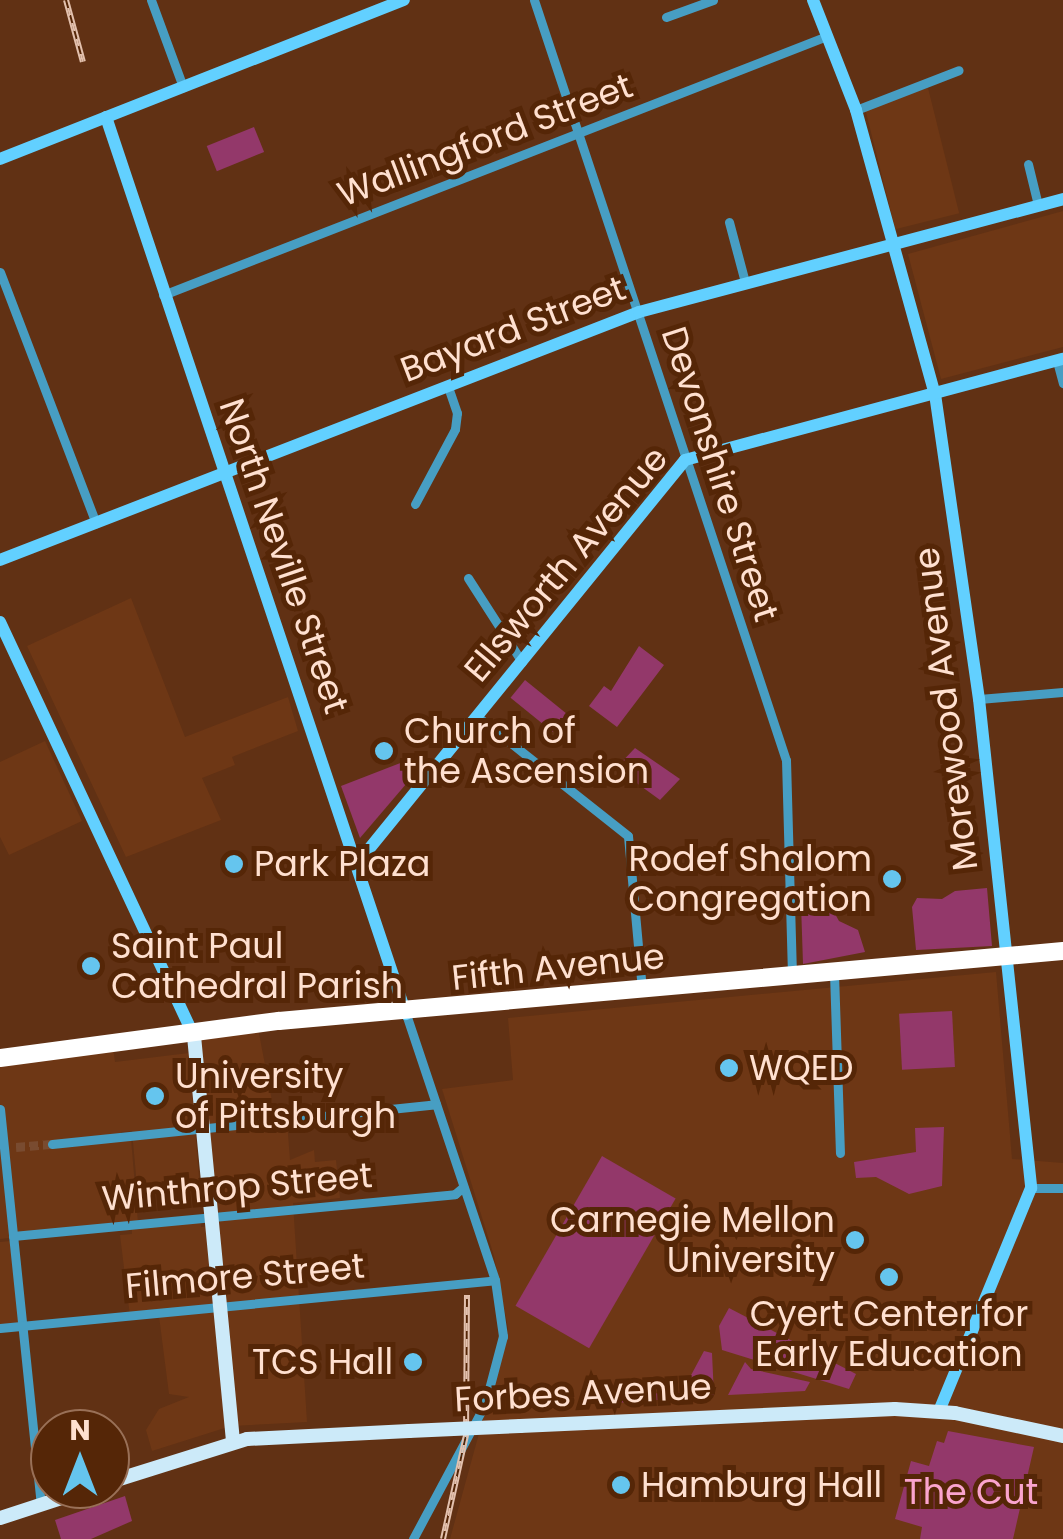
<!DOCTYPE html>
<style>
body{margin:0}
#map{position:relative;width:1063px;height:1539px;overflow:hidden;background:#613114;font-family:Poppins,sans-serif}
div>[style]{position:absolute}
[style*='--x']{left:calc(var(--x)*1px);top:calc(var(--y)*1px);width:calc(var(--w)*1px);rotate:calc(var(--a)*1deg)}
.built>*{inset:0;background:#6e3715;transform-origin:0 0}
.green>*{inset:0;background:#93386a;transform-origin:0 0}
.street-tunnel>*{height:9px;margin-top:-4.5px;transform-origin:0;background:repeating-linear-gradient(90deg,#794b30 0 9px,transparent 0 13.5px)}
.street>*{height:9px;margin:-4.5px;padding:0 4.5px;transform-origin:4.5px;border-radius:4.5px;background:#479ec3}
.secondary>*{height:12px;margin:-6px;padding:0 6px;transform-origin:6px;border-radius:6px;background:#62d0ff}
.primary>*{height:14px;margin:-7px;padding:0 7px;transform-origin:7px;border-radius:7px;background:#cceaf9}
.highway>*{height:18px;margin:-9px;padding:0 9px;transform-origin:9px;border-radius:9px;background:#fff}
.rail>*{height:6px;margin-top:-3px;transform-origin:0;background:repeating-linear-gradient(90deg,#552607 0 8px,#e3c1ae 0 16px);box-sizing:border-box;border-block:2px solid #e3c1ae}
.primary-bridge>*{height:14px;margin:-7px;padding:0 7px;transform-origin:7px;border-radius:7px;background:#cceaf9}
.dots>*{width:28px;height:28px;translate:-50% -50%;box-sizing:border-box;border:5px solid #552607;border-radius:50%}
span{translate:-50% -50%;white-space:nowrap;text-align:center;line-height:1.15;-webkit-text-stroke:10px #552607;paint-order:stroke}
.street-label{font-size:35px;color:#ffe0d0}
.poi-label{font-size:35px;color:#ffe0d0}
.left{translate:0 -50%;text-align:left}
.right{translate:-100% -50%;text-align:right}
.park-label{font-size:35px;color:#faa4ce}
.north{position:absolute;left:30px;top:1409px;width:100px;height:100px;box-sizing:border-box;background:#552607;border:2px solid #997057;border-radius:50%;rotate:0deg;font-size:28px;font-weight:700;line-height:40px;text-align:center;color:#ffe0d0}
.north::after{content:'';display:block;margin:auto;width:35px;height:45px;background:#65c5ee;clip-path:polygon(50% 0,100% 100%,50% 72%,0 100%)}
</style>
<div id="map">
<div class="built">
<i style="left:928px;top:88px;width:129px;height:66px;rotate:76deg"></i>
<i style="clip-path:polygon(1063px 211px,1063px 347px,941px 379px,908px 254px)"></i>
<i style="clip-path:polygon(131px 598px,185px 737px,288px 697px,298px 731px,232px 757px,235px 765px,202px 778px,221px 820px,126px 857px,27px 646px)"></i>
<i style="clip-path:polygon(45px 741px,82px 821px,9px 855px,0 837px,0 762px)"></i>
<i style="clip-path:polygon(996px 972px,1012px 1159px,1063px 1163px,1063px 1539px,450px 1539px,508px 1328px,494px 1256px,442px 1089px,513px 1080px,508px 1018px)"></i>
<i style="clip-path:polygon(257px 1023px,276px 1122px,287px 1121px,290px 1160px,314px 1150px,315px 1162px,336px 1160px,340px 1198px,293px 1203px,307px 1422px,231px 1426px,152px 1451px,146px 1430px,159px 1409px,189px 1397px,169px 1394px,159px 1316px,130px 1316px,120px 1235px,132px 1234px,132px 1225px,0 1239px,0 1058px,113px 1047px,115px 1062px,189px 1053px,200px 1190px,138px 1197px,132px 1131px,121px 1132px,121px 1138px,131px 1138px,138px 1223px,200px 1217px,201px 1227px,213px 1226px,195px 1035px)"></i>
<i style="clip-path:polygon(10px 1241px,19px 1325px,0 1327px,0 1242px)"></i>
</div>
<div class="green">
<i style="left:254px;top:127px;width:27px;height:51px;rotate:68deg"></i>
<i style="clip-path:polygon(639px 646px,664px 665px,617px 727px,589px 706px,604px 686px,611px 691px)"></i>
<i style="left:525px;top:680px;width:54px;height:23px;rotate:39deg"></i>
<i style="clip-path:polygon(635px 748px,680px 779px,660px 800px,616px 768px)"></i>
<i style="clip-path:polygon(421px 755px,424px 763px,360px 838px,341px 786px)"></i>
<i style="clip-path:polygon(987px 888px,992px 946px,916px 950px,912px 907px,917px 898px,942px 899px,955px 891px)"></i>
<i style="clip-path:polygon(829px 903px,839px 921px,858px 930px,865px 952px,803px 964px,801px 904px)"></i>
<i style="left:952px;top:1011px;width:56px;height:53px;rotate:87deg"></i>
<i style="clip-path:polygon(944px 1127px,942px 1186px,909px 1194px,876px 1177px,856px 1178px,854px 1162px,916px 1152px,915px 1128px)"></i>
<i style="left:602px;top:1156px;width:85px;height:173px;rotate:30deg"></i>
<i style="clip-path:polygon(729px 1308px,856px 1374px,849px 1389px,722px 1350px,719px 1326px)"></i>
<i style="clip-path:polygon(704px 1351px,712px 1353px,714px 1396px,615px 1403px,626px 1395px,682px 1392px)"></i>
<i style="clip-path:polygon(745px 1362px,751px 1369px,810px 1382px,805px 1391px,728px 1395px)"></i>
<i style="clip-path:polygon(948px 1431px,1034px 1447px,1013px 1539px,920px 1539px,922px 1527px,895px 1519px,911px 1461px,929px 1466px,937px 1441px,944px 1443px)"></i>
<i style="clip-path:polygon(125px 1496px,132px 1521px,91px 1539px,61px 1539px,55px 1520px)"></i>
</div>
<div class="street-tunnel">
<i style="--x:16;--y:1147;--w:36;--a:-5"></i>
</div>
<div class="street">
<i style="--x:151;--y:0;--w:93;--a:69.8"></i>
<i style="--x:534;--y:0;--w:801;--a:71.66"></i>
<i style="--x:786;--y:760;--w:214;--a:88.4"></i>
<i style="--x:666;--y:17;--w:50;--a:-19.9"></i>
<i style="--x:856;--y:110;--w:110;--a:-21.2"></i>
<i style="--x:1028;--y:164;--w:42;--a:76.3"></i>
<i style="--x:729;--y:222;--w:62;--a:75.1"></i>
<i style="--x:0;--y:272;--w:269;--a:69.1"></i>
<i style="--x:163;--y:295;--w:713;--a:-21.31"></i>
<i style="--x:1057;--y:361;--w:23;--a:75"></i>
<i style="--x:415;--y:504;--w:85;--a:-61.9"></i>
<i style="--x:455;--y:429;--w:16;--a:-83"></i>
<i style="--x:457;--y:413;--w:28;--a:-109"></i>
<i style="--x:468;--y:578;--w:100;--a:57.3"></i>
<i style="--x:979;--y:699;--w:84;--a:-4.8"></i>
<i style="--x:478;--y:717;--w:191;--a:38.4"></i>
<i style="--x:628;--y:836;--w:154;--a:84.8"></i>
<i style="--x:834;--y:973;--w:180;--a:88.1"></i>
<i style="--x:406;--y:1014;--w:280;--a:71.5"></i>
<i style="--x:495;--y:1280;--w:57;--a:81.9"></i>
<i style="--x:503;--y:1336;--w:70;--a:104.8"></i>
<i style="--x:485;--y:1404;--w:153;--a:118.1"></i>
<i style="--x:0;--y:1109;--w:398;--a:84.1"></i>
<i style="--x:52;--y:1144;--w:386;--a:-5.9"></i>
<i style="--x:1031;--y:1188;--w:32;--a:0"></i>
<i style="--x:13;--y:1236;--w:444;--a:-5.4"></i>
<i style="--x:455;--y:1194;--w:11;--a:-41"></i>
<i style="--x:0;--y:1328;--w:497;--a:-5.5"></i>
</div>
<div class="secondary">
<i style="--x:813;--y:0;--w:118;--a:68.6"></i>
<i style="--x:856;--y:110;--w:295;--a:74.5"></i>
<i style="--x:935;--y:394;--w:308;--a:81.8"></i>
<i style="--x:979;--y:699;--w:492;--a:83.9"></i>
<i style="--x:1031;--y:1188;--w:241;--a:112.4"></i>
<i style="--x:106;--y:117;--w:946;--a:71.51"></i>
<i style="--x:0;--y:159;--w:434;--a:-21.5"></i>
<i style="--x:0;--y:560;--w:685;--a:-21.21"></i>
<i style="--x:639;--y:312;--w:439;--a:-14.9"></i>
<i style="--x:0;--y:622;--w:457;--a:64.9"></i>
<i style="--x:356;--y:865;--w:522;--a:-50.91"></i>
<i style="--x:685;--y:460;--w:391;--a:-15"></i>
</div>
<div class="primary">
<i style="--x:194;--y:1036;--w:408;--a:84.5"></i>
<i style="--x:520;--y:1426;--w:375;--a:-2.6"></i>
<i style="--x:895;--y:1409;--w:60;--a:3.8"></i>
<i style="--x:955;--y:1413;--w:110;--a:12"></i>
<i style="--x:110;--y:1482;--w:144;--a:-17.4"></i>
<i style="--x:247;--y:1439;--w:162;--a:-2.8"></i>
<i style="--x:0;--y:1518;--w:94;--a:-18"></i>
</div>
<div class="highway">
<i style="--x:0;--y:1058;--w:281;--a:-7.6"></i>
<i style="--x:279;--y:1021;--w:787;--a:-5.1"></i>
</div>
<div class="rail">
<i style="--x:66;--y:0;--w:64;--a:74.7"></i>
<i style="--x:443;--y:1539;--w:107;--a:-77.5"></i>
<i style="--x:466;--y:1435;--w:140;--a:-89.6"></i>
</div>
<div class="primary-bridge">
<i style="--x:409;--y:1431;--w:111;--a:-2.6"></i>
</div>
<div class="dots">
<i style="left:384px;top:751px;background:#65c5ee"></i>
<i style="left:234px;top:864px;background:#65c5ee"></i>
<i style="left:892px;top:879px;background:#65c5ee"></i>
<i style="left:91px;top:966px;background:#65c5ee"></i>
<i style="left:729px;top:1068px;background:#65c5ee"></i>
<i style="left:155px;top:1096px;background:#65c5ee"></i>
<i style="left:855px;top:1240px;background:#65c5ee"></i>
<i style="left:889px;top:1277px;background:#65c5ee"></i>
<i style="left:413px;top:1362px;background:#65c5ee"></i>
<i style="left:621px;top:1485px;background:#65c5ee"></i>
</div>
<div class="street-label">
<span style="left:485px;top:140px;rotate:-21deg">Wallingford Street</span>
<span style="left:513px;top:329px;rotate:-21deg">Bayard Street</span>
<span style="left:720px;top:474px;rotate:72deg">Devonshire Street</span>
<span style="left:284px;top:556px;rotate:71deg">North Neville Street</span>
<span style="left:566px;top:564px;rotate:-50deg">Ellsworth Avenue</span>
<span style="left:946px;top:709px;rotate:-97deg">Morewood Avenue</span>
<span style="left:558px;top:967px;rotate:-6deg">Fifth Avenue</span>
<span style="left:237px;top:1187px;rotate:-5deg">Winthrop Street</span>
<span style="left:245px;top:1276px;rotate:-5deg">Filmore Street</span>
<span style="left:583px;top:1393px;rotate:-3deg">Forbes Avenue</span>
</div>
<div class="poi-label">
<span class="left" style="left:404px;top:751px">Church of<br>the Ascension</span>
<span class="right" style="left:872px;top:879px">Rodef Shalom<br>Congregation</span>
<span class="left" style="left:254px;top:864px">Park Plaza</span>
<span class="left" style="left:111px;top:966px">Saint Paul<br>Cathedral Parish</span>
<span class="left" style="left:749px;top:1068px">WQED</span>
<span class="left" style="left:175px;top:1096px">University<br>of Pittsburgh</span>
<span class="right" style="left:835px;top:1240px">Carnegie Mellon<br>University</span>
<span style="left:889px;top:1334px">Cyert Center for<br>Early Education</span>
<span class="right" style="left:393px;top:1362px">TCS Hall</span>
<span class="left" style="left:641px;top:1485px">Hamburg Hall</span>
</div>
<div class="park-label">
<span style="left:971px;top:1492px">The Cut</span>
</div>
<div class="north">N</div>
</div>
